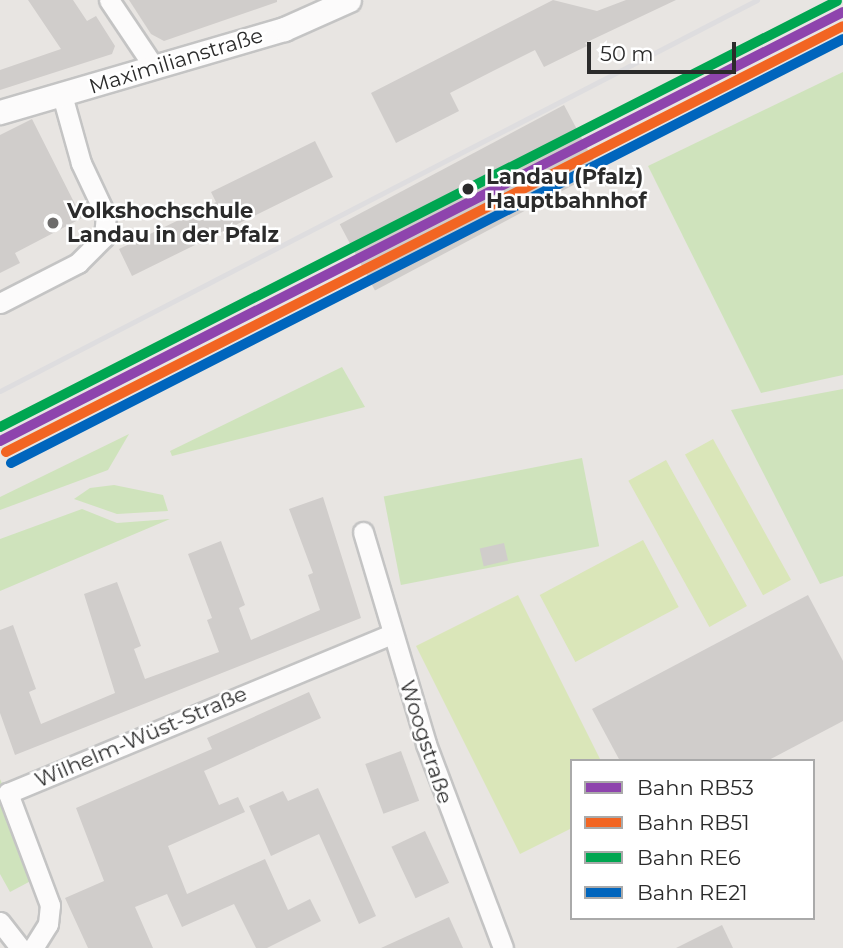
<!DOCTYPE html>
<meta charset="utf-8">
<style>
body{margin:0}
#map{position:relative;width:843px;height:948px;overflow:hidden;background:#e8e5e2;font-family:Montserrat,sans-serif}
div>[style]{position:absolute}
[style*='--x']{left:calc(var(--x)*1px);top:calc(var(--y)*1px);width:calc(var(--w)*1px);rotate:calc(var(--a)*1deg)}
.green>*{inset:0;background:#cfe3bc;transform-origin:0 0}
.pitch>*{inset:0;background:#dae6b9;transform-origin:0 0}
.building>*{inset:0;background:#d0cdcb;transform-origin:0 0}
.roads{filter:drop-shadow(2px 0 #c4c4c4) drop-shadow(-2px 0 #c4c4c4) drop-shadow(0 2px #c4c4c4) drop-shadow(0 -2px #c4c4c4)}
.minor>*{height:19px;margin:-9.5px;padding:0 9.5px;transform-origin:9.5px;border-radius:9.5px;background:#fcfbfb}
.tertiary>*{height:23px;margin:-11.5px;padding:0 11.5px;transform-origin:11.5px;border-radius:11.5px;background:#fcfbfb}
.rail>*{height:5px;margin:-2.5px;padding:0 2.5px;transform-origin:2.5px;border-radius:2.5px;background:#dedddf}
.rail-1>*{height:10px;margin:-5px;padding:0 5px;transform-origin:5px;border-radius:5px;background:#8e44ad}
.rail-2>*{height:10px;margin:-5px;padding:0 5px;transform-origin:5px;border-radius:5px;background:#f26522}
.rail-3>*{height:10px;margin:-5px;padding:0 5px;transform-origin:5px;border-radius:5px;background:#00a651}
.rail-4>*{height:10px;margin:-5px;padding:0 5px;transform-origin:5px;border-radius:5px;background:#0065bd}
.dots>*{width:19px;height:19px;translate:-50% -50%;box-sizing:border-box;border:4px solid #fff;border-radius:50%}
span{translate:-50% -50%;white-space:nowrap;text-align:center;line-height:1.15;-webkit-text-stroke:5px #fff;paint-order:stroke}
.street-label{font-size:21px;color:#2b2b2b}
.stop-label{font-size:21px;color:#2b2b2b;font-weight:700}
.left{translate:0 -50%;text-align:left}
.poi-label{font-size:21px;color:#2b2b2b;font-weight:700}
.legend{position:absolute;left:570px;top:759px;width:245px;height:161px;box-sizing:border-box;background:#fff;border:2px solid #aaa;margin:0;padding:9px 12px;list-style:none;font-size:21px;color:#2b2b2b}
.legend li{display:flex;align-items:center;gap:14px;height:35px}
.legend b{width:35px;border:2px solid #aaa}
.scale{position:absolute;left:587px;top:42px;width:149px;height:32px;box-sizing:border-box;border:4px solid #2b2b2b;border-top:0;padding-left:9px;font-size:21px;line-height:24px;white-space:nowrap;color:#2b2b2b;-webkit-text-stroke:5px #fff;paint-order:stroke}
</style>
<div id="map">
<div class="green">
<i style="clip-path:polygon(843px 72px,843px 375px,761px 393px,648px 166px)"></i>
<i style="clip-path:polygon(342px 367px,365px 407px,172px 456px,170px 451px)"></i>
<i style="clip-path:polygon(843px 389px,843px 576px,820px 584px,731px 410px)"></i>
<i style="clip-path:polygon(129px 434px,108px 470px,0 510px,0 497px)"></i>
<i style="left:582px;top:458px;width:90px;height:202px;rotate:79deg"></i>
<i style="clip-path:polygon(114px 485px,163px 495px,168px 511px,117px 514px,74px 499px,90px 488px)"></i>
<i style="clip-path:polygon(82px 509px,117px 523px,170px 519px,0 591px,0 539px)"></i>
<i style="clip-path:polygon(0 779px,42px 875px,10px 892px,0 874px)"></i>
</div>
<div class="pitch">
<i style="left:713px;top:439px;width:161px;height:32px;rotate:61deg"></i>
<i style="left:666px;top:460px;width:167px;height:43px;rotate:61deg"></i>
<i style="left:643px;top:540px;width:76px;height:117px;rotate:62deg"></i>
<i style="clip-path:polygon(518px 595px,601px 761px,572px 761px,572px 828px,520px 854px,416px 646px)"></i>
</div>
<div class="building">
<i style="clip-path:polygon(28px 0,73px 0,87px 21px,96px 16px,115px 46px,112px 54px,0 90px,0 70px,61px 49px)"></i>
<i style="clip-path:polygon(129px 0,277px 0,277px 2px,164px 41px,151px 34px)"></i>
<i style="clip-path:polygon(553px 0,597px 11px,626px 0,676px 0,585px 43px,587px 46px,544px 67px,535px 50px,493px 71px,450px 93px,459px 111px,396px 143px,371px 93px)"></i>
<i style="left:564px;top:105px;width:75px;height:254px;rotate:62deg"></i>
<i style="clip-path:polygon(32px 119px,82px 218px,15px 253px,20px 263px,0 273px,0 135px)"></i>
<i style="clip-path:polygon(315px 141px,333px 177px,132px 276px,119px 249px,216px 202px,211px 192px)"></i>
<i style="clip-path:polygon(323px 497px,361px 618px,15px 755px,0 713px,0 630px,13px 625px,36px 689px,29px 692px,41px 724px,115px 693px,84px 594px,117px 582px,141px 646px,134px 649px,145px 679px,219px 652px,207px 620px,212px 618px,188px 554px,221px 541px,245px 605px,239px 608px,251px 640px,320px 610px,308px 575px,313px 573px,289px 509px)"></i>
<i style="left:504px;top:543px;width:18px;height:25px;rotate:77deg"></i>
<i style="clip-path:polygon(808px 595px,843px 661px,843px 721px,767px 761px,620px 761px,592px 709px)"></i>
<i style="clip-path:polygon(309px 692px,321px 718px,204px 771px,219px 805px,238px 797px,245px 812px,168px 846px,187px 894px,265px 859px,288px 910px,310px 899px,321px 921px,267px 948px,256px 948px,234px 904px,182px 927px,167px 894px,135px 907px,153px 948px,88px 948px,65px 898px,104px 881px,76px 808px,212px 749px,207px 738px)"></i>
<i style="left:401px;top:751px;width:53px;height:38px;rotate:70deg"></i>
<i style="clip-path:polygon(318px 788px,376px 916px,359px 924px,319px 834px,271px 856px,249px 806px,283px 791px,288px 801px)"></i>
<i style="left:425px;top:831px;width:57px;height:37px;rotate:65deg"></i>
<i style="clip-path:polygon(449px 917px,463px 948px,381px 948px)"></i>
<i style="clip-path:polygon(722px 925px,733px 948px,676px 948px)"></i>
</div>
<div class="roads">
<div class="minor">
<i style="--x:109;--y:0;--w:81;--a:56.1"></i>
<i style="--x:0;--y:303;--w:88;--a:-27.1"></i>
<i style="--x:78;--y:263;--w:37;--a:-45"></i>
<i style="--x:104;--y:237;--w:21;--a:-85"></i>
<i style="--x:106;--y:216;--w:59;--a:-115.3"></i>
<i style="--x:81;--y:163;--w:71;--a:-105.6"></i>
<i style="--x:363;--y:532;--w:221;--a:73.4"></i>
<i style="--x:426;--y:744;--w:218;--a:69.3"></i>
<i style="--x:0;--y:922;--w:33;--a:52"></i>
<i style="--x:33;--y:948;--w:28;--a:-58"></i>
<i style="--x:48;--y:924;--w:19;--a:-84"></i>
<i style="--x:50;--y:905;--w:120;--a:-110.6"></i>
<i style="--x:8;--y:793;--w:415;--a:-22.5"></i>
</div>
<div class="tertiary">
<i style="--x:0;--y:112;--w:296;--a:-16.3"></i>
<i style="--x:284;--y:29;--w:71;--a:-24"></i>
</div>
</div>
<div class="rail">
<i style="--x:0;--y:391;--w:852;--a:-27.32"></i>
</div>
<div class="rail-1">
<i style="--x:0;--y:441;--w:946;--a:-26.97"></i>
</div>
<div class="rail-2">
<i style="--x:6;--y:452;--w:939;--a:-26.97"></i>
</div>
<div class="rail-3">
<i style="--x:0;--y:427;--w:939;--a:-26.97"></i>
</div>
<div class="rail-4">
<i style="--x:11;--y:463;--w:934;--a:-27"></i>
</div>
<div class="dots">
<i style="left:468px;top:189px;background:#2b2b2b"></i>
<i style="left:53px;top:223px;background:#6d6c6b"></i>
</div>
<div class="street-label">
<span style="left:176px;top:61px;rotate:-17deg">Maximilianstraße</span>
<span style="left:141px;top:737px;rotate:-23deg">Wilhelm-Wüst-Straße</span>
<span style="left:426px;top:742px;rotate:72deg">Woogstraße</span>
</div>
<div class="stop-label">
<span class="left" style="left:486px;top:189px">Landau (Pfalz)<br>Hauptbahnhof</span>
</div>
<div class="poi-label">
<span class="left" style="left:67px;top:223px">Volkshochschule<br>Landau in der Pfalz</span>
</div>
<ul class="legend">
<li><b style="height:9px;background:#8e44ad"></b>Bahn RB53</li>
<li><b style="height:9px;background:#f26522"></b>Bahn RB51</li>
<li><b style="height:9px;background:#00a651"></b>Bahn RE6</li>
<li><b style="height:9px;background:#0065bd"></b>Bahn RE21</li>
</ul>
<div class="scale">50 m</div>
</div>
